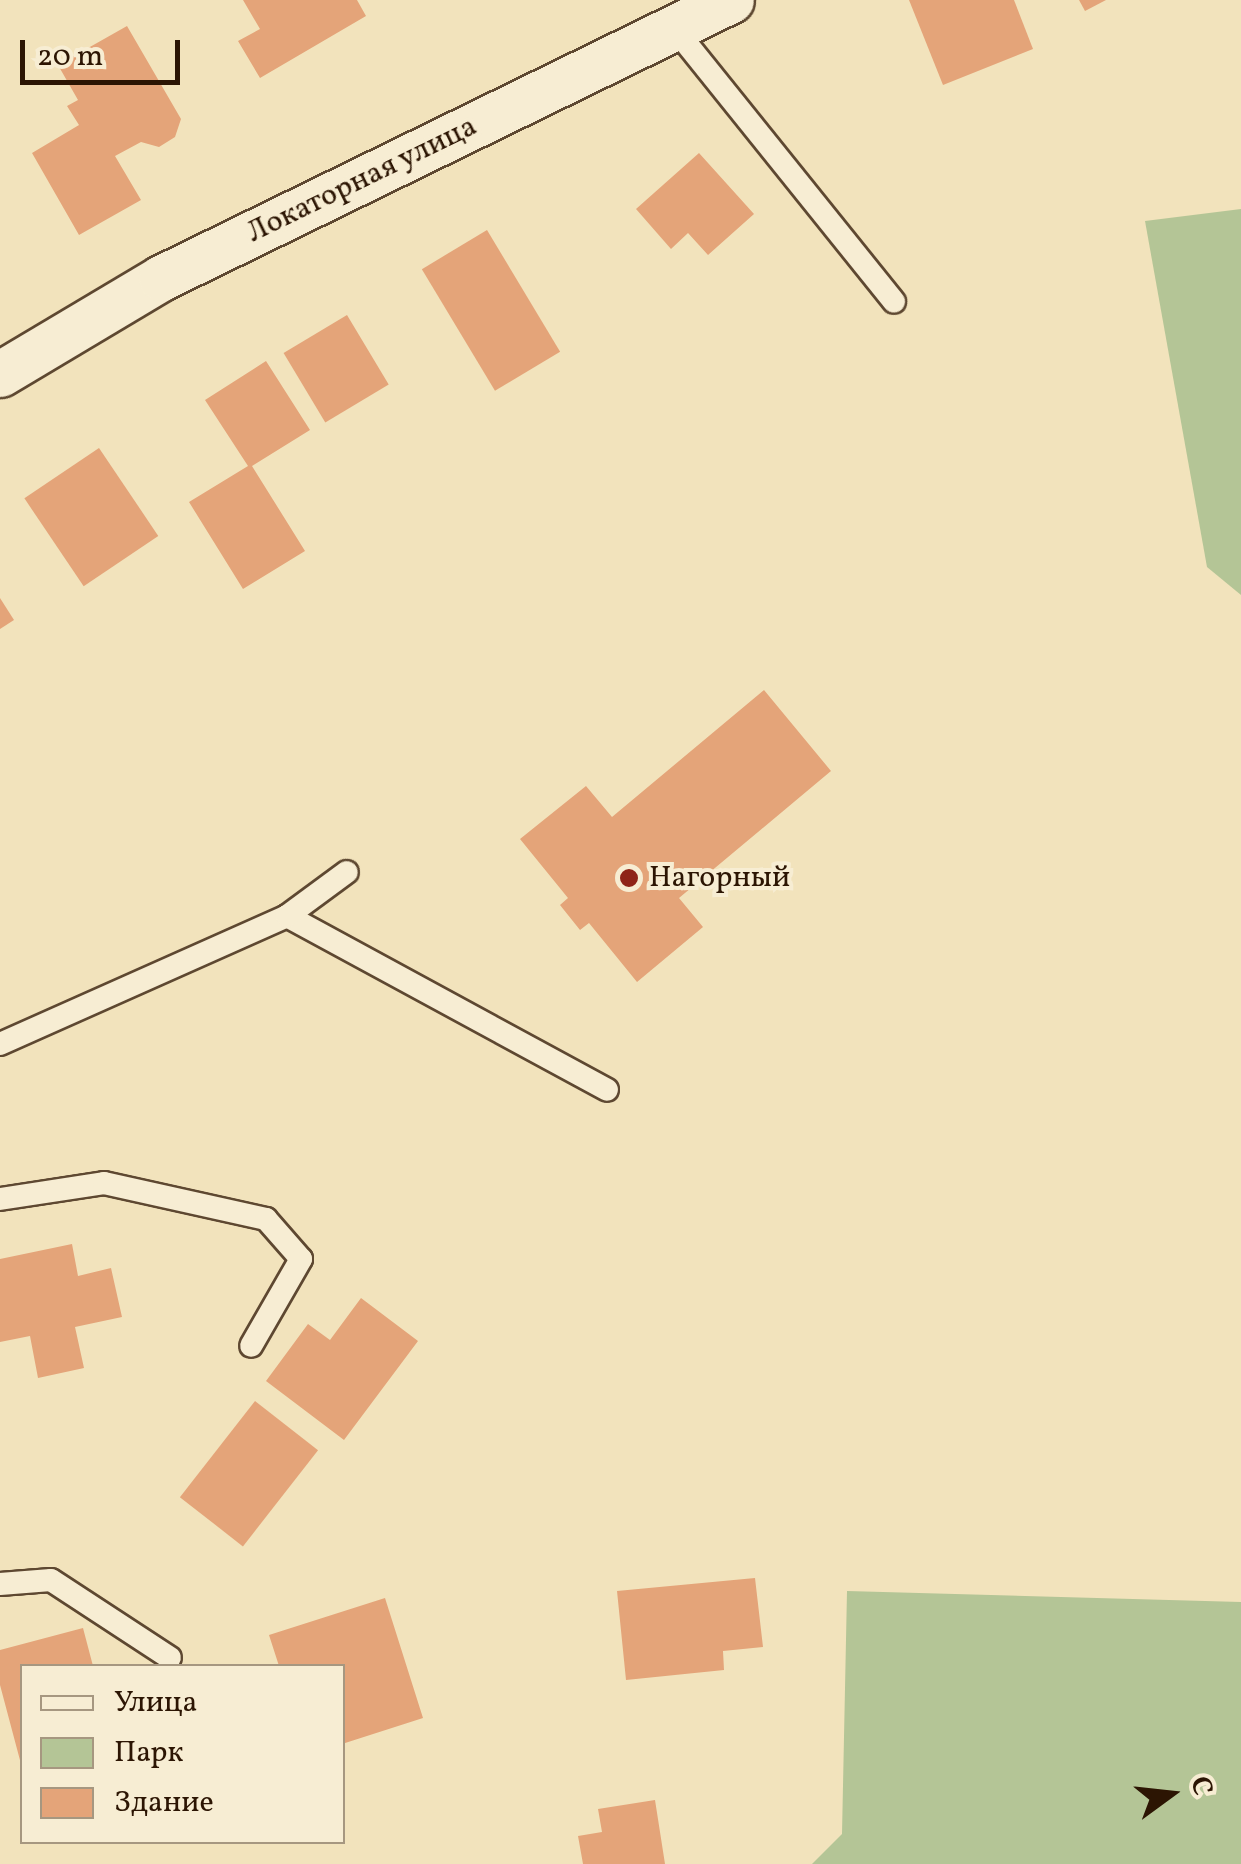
<!DOCTYPE html>
<meta charset="utf-8">
<style>
body{margin:0}
#map{position:relative;width:1241px;height:1864px;overflow:hidden;background:#f2e3bc;font-family:Vollkorn,serif}
div>[style]{position:absolute}
[style*='--x']{left:calc(var(--x)*1px);top:calc(var(--y)*1px);width:calc(var(--w)*1px);rotate:calc(var(--a)*1deg)}
.green>*{inset:0;background:#b4c596}
.building>*{inset:0;background:#e4a479;transform-origin:0 0}
.roads{filter:drop-shadow(2px 0 #5e4831) drop-shadow(-2px 0 #5e4831) drop-shadow(0 2px #5e4831) drop-shadow(0 -2px #5e4831)}
.lane>*{height:22px;margin:-11px;padding:0 11px;transform-origin:11px;border-radius:11px;background:#f7edd3}
.street>*{height:45px;margin:-22.5px;padding:0 22.5px;transform-origin:22.5px;border-radius:22.5px;background:#f7edd3}
.dots>*{width:28px;height:28px;translate:-50% -50%;box-sizing:border-box;border:5px solid #f7edd3;border-radius:50%}
span{translate:-50% -50%;white-space:nowrap;text-align:center;line-height:1.15;-webkit-text-stroke:8px #f7edd3;paint-order:stroke}
.street-label{font-size:30px;color:#2c1503}
.poi-label{font-size:30px;color:#2c1503}
.left{translate:0 -50%;text-align:left}
.legend{position:absolute;left:20px;top:1664px;width:325px;height:180px;box-sizing:border-box;background:#f7edd3;border:2px solid #a69780;margin:0;padding:12px 18px;list-style:none;font-size:30px;color:#2c1503}
.legend li{display:flex;align-items:center;gap:20px;height:50px}
.legend b{width:50px;border:2px solid #a69780}
.north{position:absolute;left:1121px;top:1744px;width:100px;height:100px;-webkit-text-stroke:8px #f7edd3;paint-order:stroke;rotate:75deg;font-size:28px;font-weight:700;line-height:40px;text-align:center;color:#2c1503}
.north::after{content:'';display:block;margin:auto;width:35px;height:45px;background:#2c1503;clip-path:polygon(50% 0,100% 100%,50% 72%,0 100%)}
.scale{position:absolute;left:20px;top:40px;width:160px;height:45px;box-sizing:border-box;border:5px solid #2c1503;border-top:0;padding-left:12px;font-size:30px;line-height:35px;white-space:nowrap;color:#2c1503;-webkit-text-stroke:8px #f7edd3;paint-order:stroke}
</style>
<div id="map">
<div class="green">
<i style="clip-path:polygon(1241px 209px,1241px 595px,1207px 567px,1145px 221px)"></i>
<i style="clip-path:polygon(847px 1591px,1241px 1602px,1241px 1864px,812px 1864px,842px 1834px)"></i>
</div>
<div class="building">
<i style="clip-path:polygon(243px 0,357px 0,366px 16px,260px 78px,238px 41px,260px 29px)"></i>
<i style="clip-path:polygon(909px 0,1014px 0,1033px 49px,943px 85px)"></i>
<i style="clip-path:polygon(1079px 0,1106px 0,1085px 11px)"></i>
<i style="clip-path:polygon(127px 26px,181px 119px,175px 137px,159px 147px,141px 142px,115px 156px,141px 200px,79px 235px,32px 153px,79px 125px,67px 106px,78px 100px,58px 65px)"></i>
<i style="clip-path:polygon(699px 153px,754px 214px,708px 255px,688px 233px,671px 249px,636px 209px)"></i>
<i style="left:487px;top:230px;width:142px;height:76px;rotate:59deg"></i>
<i style="left:347px;top:315px;width:81px;height:74px;rotate:59deg"></i>
<i style="clip-path:polygon(266px 361px,310px 430px,252px 466px,305px 551px,243px 589px,189px 502px,248px 466px,205px 400px)"></i>
<i style="left:99px;top:448px;width:106px;height:90px;rotate:56deg"></i>
<i style="clip-path:polygon(0 598px,14px 620px,0 629px)"></i>
<i style="clip-path:polygon(764px 690px,831px 771px,679px 898px,703px 927px,637px 982px,589px 923px,580px 930px,560px 905px,568px 898px,520px 839px,586px 786px,612px 817px)"></i>
<i style="clip-path:polygon(72px 1244px,78px 1276px,111px 1268px,122px 1317px,75px 1327px,84px 1368px,38px 1378px,30px 1336px,0 1342px,0 1259px)"></i>
<i style="clip-path:polygon(361px 1298px,418px 1341px,344px 1440px,266px 1381px,308px 1324px,330px 1340px)"></i>
<i style="left:255px;top:1401px;width:80px;height:122px;rotate:38deg"></i>
<i style="clip-path:polygon(755px 1578px,763px 1647px,723px 1651px,724px 1670px,626px 1680px,617px 1591px)"></i>
<i style="clip-path:polygon(385px 1598px,423px 1718px,342px 1744px,342px 1666px,279px 1666px,269px 1635px)"></i>
<i style="clip-path:polygon(83px 1628px,93px 1666px,22px 1666px,21px 1764px,0 1685px,0 1650px)"></i>
<i style="clip-path:polygon(655px 1800px,665px 1864px,583px 1864px,578px 1836px,602px 1832px,598px 1809px)"></i>
</div>
<div class="roads">
<div class="lane">
<i style="--x:674;--y:28;--w:351;--a:51.2"></i>
<i style="--x:287;--y:916;--w:364;--a:28.5"></i>
<i style="--x:0;--y:1044;--w:314;--a:-24"></i>
<i style="--x:287;--y:916;--w:74;--a:-36.3"></i>
<i style="--x:0;--y:1199;--w:105;--a:-8.7"></i>
<i style="--x:104;--y:1183;--w:166;--a:12.5"></i>
<i style="--x:266;--y:1219;--w:53;--a:48.8"></i>
<i style="--x:301;--y:1259;--w:100;--a:119.9"></i>
<i style="--x:0;--y:1584;--w:51;--a:-4.5"></i>
<i style="--x:51;--y:1580;--w:142;--a:33.2"></i>
</div>
<div class="street">
<i style="--x:0;--y:374;--w:187;--a:-30.8"></i>
<i style="--x:161;--y:278;--w:634;--a:-26"></i>
</div>
</div>
<div class="dots">
<i style="left:629px;top:878px;background:#8f2418"></i>
</div>
<div class="street-label">
<span style="left:362px;top:180px;rotate:-26deg">Локаторная улица</span>
</div>
<div class="poi-label">
<span class="left" style="left:649px;top:878px">Нагорный</span>
</div>
<ul class="legend">
<li><b style="height:12px;background:#f7edd3"></b>Улица</li>
<li><b style="height:28px;background:#b4c596"></b>Парк</li>
<li><b style="height:28px;background:#e4a479"></b>Здание</li>
</ul>
<div class="north">С</div>
<div class="scale">20 m</div>
</div>
